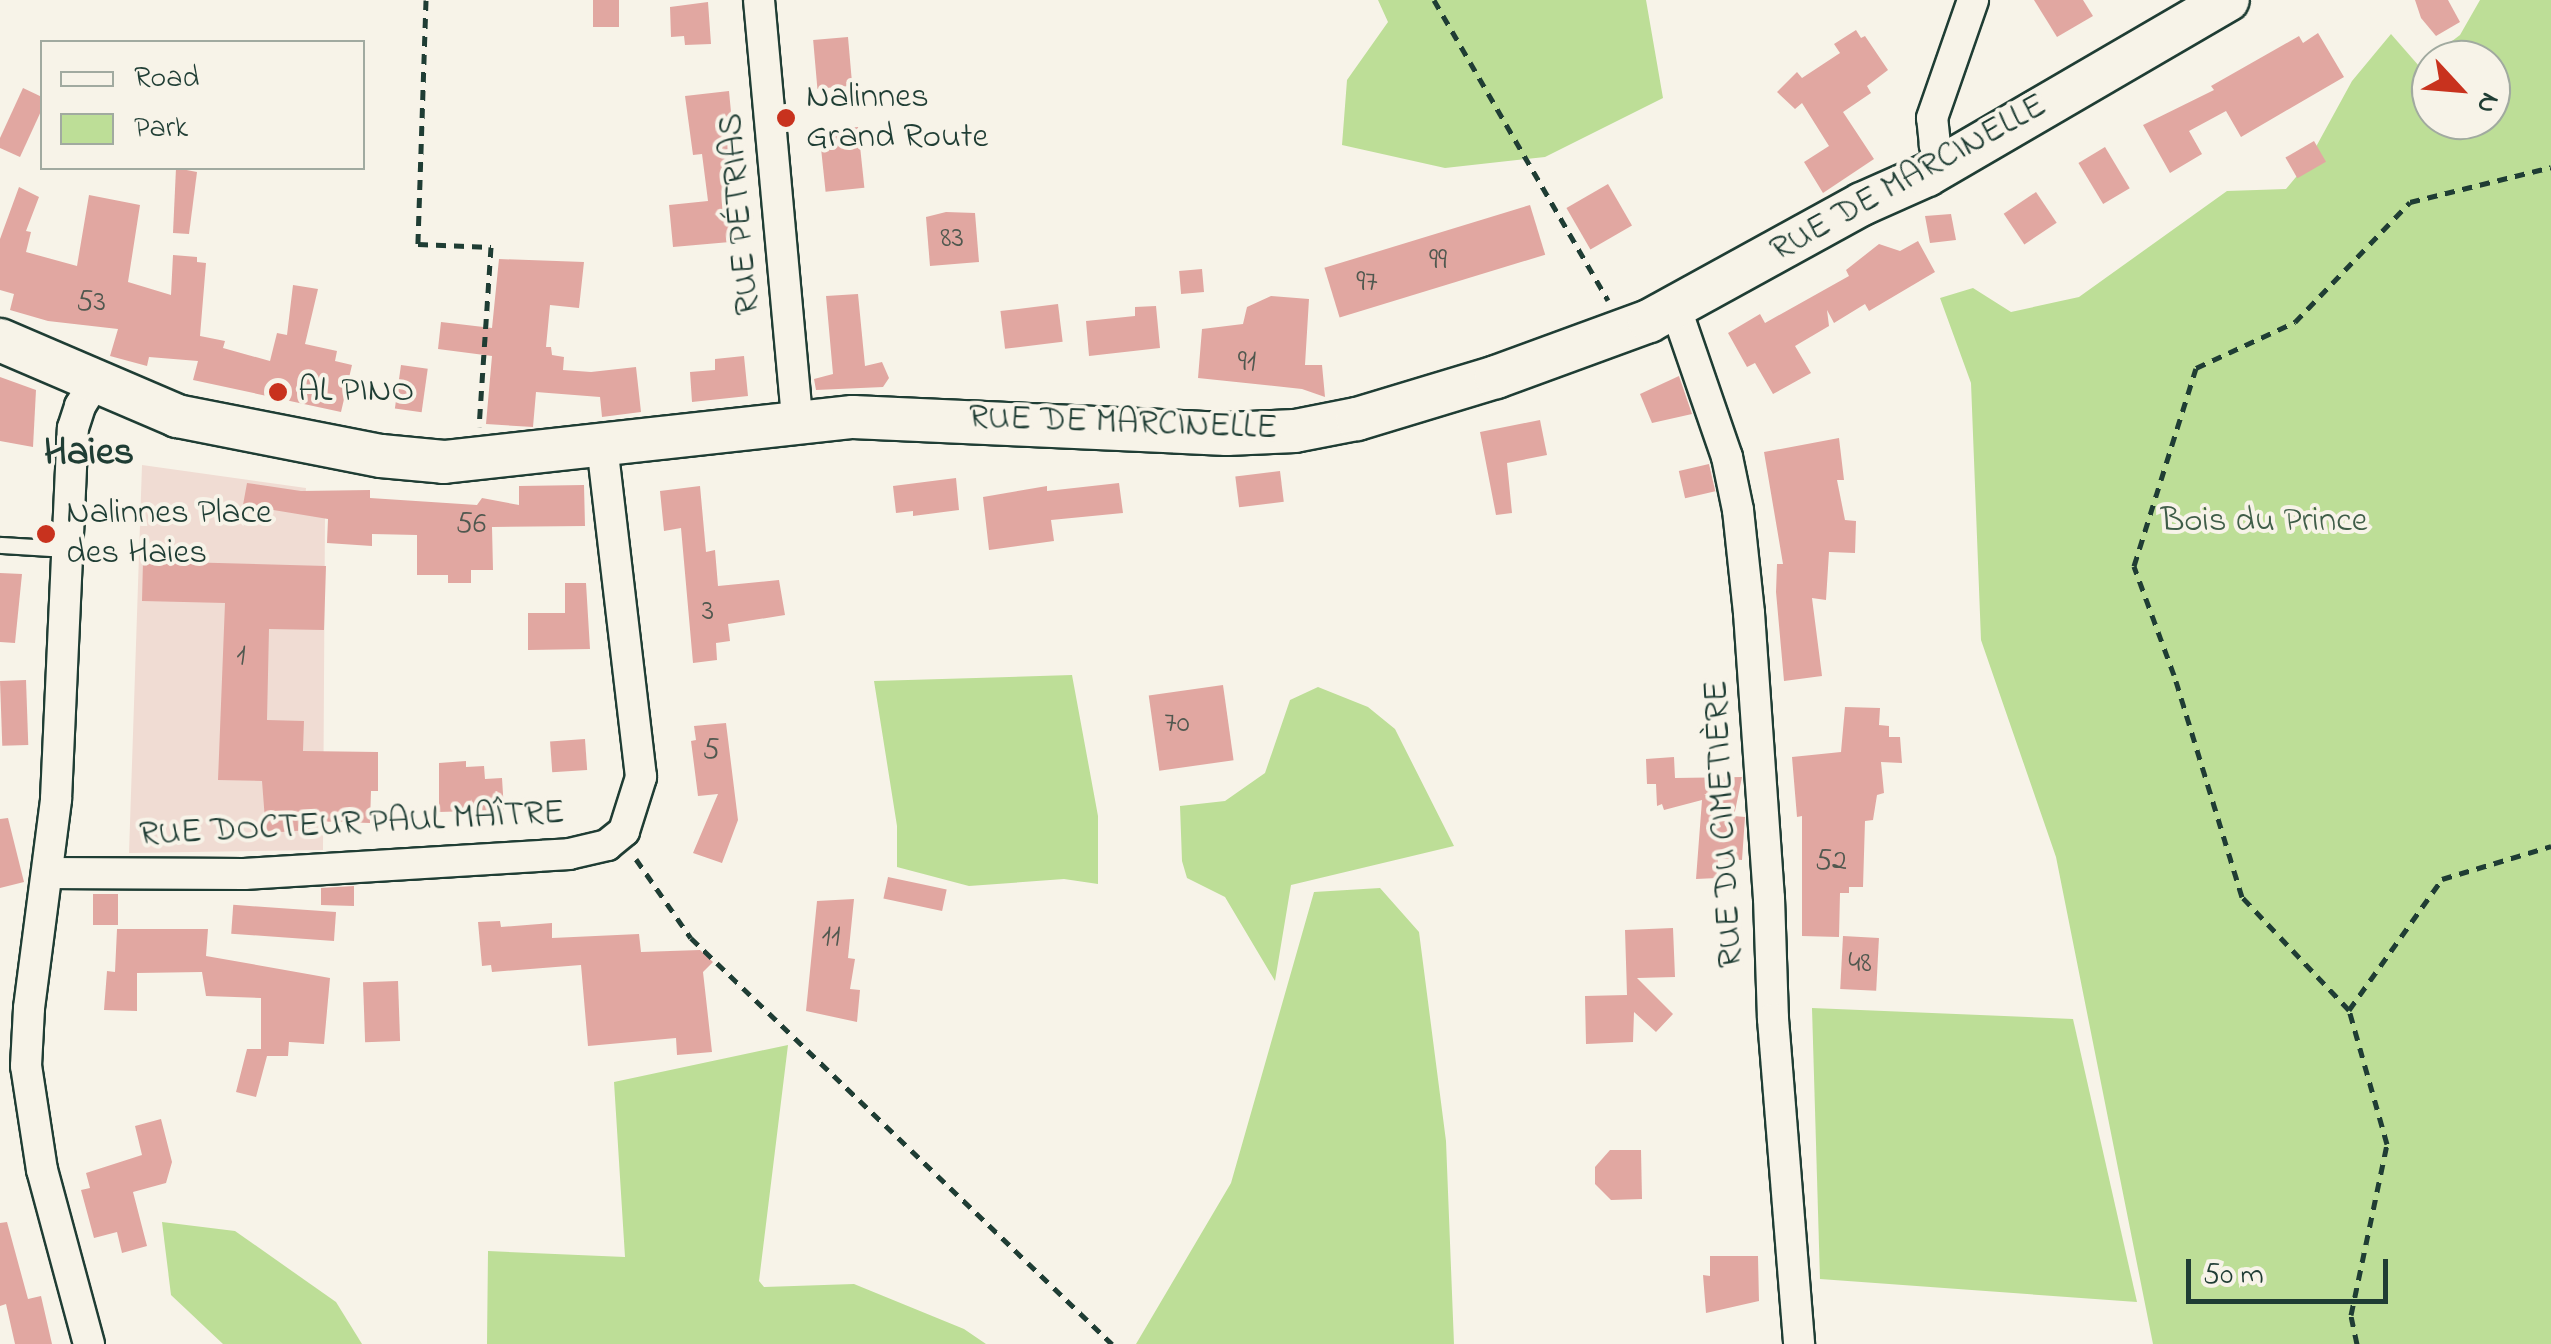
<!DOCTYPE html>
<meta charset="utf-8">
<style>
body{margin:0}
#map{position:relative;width:2551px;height:1344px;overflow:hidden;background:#f7f3e8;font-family:"Indie Flower",sans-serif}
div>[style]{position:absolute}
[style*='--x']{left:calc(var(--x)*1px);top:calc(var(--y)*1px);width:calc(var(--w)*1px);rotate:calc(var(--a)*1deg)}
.built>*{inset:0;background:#f0dcd3}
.green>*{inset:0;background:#bdde97}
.building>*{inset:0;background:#e1a7a1;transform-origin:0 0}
.path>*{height:5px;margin-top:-2.5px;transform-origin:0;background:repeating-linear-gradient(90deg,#1f3d34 0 10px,transparent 0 18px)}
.roads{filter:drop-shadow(2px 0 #1f3d34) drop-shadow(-2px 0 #1f3d34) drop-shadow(0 2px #1f3d34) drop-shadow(0 -2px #1f3d34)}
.lane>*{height:15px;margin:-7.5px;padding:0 7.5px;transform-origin:7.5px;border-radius:7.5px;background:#f7f3e8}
.street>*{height:30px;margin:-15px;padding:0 15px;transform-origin:15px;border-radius:15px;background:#f7f3e8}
.secondary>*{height:42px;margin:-21px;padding:0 21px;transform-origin:21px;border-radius:21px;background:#f7f3e8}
.dots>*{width:28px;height:28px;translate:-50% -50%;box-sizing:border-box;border:5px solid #f7f3e8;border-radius:50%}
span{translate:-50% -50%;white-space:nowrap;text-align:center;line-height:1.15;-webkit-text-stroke:8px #f7f3e8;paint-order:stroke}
.number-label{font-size:30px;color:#50584f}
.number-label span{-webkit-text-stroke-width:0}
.poi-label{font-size:35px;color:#1f3d34}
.left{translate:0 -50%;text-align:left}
.street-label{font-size:35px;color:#1f3d34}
.park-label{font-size:35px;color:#3f5d48}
.quarter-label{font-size:40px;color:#1f3d34;font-weight:700}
.legend{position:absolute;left:40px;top:40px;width:325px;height:130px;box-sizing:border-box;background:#f7f3e8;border:2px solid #a1aaa0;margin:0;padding:12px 18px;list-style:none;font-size:30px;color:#1f3d34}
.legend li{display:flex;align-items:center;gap:20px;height:50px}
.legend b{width:50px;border:2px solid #a1aaa0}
.north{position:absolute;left:2411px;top:40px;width:100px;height:100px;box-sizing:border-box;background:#f7f3e8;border:2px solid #a1aaa0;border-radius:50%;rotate:116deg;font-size:28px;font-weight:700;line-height:40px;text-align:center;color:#1f3d34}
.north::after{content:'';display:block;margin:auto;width:35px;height:45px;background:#c8321e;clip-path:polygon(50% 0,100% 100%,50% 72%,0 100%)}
.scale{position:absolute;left:2186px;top:1259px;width:202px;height:45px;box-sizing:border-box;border:5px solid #1f3d34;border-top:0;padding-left:12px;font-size:30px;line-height:35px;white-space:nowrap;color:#1f3d34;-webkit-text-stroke:8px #f7f3e8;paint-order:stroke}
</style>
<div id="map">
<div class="built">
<i style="clip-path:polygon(142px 465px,306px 488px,304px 512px,325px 514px,323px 850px,129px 853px)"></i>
</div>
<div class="green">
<i style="clip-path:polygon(1378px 0,1646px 0,1663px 98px,1545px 157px,1445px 168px,1342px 145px,1347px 80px,1388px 22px)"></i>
<i style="clip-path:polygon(evenodd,2480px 0,2551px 0,2551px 1344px,2153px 1344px,2056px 857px,1981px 640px,1971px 383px,1940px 298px,1973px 288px,2011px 312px,2079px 297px,2227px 191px,2286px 189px,2306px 165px,2352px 81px,2391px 34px,2419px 66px,2460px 35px,2480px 0,2431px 60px,2491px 60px,2491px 120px,2431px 120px,2431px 60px)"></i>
<i style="clip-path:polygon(1072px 675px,1098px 816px,1098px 884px,1064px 879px,969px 886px,897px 867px,897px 826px,874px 681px)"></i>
<i style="clip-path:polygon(1318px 687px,1368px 707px,1395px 729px,1454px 846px,1291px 885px,1275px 981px,1225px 897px,1187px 878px,1182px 861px,1180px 806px,1225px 801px,1265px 773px,1290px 700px)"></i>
<i style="clip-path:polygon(1380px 888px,1419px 932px,1446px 1141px,1454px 1344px,1136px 1344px,1231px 1183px,1314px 892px)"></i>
<i style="clip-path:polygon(1812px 1008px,2073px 1019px,2137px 1302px,1820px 1279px)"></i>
<i style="clip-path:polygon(788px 1045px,759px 1281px,764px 1287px,854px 1284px,964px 1329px,986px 1344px,487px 1344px,488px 1251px,625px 1257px,614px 1082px)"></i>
<i style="clip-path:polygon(162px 1222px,235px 1231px,336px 1302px,362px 1344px,223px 1344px,171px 1295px)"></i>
</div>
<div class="building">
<i style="left:593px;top:0;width:26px;height:27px"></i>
<i style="clip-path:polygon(2034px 0,2083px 0,2093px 16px,2057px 37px)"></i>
<i style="clip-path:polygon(2415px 0,2448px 0,2460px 22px,2436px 36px,2421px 18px)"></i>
<i style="clip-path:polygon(708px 2px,711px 44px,685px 45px,684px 36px,671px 37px,670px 7px)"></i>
<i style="clip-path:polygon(1856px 30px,1861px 38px,1865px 36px,1888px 70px,1867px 86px,1871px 93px,1843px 112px,1874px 159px,1823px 193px,1804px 162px,1829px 146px,1802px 103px,1795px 109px,1777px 92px,1797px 72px,1802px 78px,1840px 53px,1834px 44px)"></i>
<i style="clip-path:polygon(2318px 33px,2344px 77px,2241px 137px,2226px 111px,2189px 131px,2202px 154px,2170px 173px,2143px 125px,2214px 90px,2211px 86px,2299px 36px,2303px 43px)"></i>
<i style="left:848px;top:37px;width:49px;height:35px;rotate:85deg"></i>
<i style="clip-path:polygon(23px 88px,42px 97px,42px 109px,20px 157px,0 148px,0 138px)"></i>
<i style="clip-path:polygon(729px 91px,736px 165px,726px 166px,730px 242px,673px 247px,669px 205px,708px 201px,702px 154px,693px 155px,685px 96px)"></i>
<i style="left:858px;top:127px;width:61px;height:39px;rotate:84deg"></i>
<i style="left:2314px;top:141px;width:24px;height:33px;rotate:60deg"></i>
<i style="left:2105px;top:147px;width:48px;height:31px;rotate:59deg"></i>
<i style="clip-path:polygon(176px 168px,197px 172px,189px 234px,173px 233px)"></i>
<i style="left:1608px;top:184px;width:48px;height:48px;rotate:60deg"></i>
<i style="clip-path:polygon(19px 187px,39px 197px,26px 231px,31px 232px,26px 252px,77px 266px,89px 195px,140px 205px,128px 282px,171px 295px,173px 255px,197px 257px,197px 262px,206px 263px,200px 336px,225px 341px,223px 348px,270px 361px,277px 333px,287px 335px,293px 285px,318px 289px,305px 344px,337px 351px,335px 361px,352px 365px,341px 412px,193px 380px,198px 361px,149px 357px,147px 366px,110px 356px,118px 329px,48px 321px,10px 310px,14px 294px,0 290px,0 239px)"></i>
<i style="left:2036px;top:192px;width:37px;height:39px;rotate:56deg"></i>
<i style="left:1530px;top:205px;width:52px;height:215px;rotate:73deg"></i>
<i style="clip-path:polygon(946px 212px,975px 213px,979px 262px,930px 266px,926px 217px)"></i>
<i style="clip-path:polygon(1951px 214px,1956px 240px,1930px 243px,1925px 216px)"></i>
<i style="clip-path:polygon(1918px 241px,1935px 272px,1869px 311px,1865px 304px,1834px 323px,1827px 310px,1829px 326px,1795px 346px,1811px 373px,1773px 394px,1755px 363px,1747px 367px,1728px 333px,1760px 314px,1765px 323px,1849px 276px,1846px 270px,1879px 244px,1900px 251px)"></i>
<i style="clip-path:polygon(499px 259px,584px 262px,579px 308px,550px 305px,546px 347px,551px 347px,552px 355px,564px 357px,563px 370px,591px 372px,636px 367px,641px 412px,602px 417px,600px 397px,536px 392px,533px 427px,486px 424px,492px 356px,438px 349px,441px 322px,492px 328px)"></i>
<i style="left:1202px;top:269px;width:23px;height:23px;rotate:85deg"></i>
<i style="clip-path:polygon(858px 294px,865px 366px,882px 362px,889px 378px,883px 387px,816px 390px,814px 379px,833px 374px,826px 296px)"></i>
<i style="clip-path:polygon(1271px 296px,1309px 299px,1305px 365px,1322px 365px,1325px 397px,1302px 389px,1198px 378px,1202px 329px,1243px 324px,1247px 307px)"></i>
<i style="left:1058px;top:304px;width:38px;height:58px;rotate:83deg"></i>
<i style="clip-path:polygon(1156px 306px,1160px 348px,1089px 356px,1086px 321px,1135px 316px,1135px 307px)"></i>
<i style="clip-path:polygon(744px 356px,748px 396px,692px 402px,690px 372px,715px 370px,715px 359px)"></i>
<i style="left:401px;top:365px;width:27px;height:44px;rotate:8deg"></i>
<i style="clip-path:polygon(1679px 376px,1692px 414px,1652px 423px,1640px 394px)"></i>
<i style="clip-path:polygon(0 377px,36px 390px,33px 447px,0 441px)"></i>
<i style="clip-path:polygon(1540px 420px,1547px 455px,1507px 463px,1512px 513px,1496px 515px,1480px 432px)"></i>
<i style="clip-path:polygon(1839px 438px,1844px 480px,1837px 480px,1845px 520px,1856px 521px,1855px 553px,1829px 552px,1826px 600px,1812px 598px,1822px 676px,1784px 681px,1776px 592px,1777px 564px,1783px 564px,1764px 452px)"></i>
<i style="left:1709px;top:464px;width:28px;height:31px;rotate:77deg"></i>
<i style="left:1280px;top:471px;width:31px;height:45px;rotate:83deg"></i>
<i style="clip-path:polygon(956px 478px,959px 510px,913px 516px,913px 511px,896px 513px,893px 486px)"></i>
<i style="clip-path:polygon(247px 483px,301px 491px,370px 490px,370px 498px,477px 505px,482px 498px,519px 505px,519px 486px,584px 485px,585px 526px,492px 527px,493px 570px,471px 570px,471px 583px,448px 583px,448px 575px,417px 575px,417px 535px,372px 534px,372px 546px,327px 543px,328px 519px,243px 505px)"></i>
<i style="clip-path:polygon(1119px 483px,1123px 513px,1051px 520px,1054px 541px,989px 550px,983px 497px,1047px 486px,1047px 491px)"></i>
<i style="clip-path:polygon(700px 486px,706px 552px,715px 550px,718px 586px,779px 580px,785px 615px,728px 624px,730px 641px,716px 643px,717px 660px,693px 663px,681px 528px,664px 531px,660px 491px)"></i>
<i style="clip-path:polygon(143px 561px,326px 566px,324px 630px,269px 629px,267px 720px,304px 721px,303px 751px,378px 752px,378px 791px,371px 791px,370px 823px,309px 821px,310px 830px,266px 833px,262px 781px,218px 780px,225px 603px,142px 601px)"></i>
<i style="clip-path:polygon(0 573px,22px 574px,15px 643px,0 642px)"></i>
<i style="clip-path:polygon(565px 583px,586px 583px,590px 649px,528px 650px,528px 613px,565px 613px)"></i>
<i style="left:26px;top:680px;width:65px;height:26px;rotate:88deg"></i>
<i style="left:1223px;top:685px;width:76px;height:75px;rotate:82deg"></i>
<i style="clip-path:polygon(1845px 707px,1880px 708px,1879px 725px,1889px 726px,1889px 737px,1900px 737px,1902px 763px,1881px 762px,1884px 793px,1877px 795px,1873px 820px,1865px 821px,1863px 887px,1849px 887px,1849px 893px,1840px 893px,1839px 937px,1802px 936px,1802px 816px,1797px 817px,1792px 757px,1841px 752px)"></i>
<i style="clip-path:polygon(726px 723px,738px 820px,722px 863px,693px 853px,718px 794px,698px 796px,691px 741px,696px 740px,694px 726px)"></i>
<i style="left:585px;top:739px;width:31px;height:35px;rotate:86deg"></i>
<i style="clip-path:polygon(1674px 757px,1675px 778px,1742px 777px,1734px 816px,1745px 817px,1742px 860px,1718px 858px,1717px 878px,1696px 879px,1702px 800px,1664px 810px,1662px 804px,1657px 806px,1656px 784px,1647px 784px,1646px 759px)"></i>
<i style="clip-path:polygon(466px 761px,466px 767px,484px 766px,485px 779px,502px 778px,504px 810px,439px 812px,439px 763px)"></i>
<i style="clip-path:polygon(8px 818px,24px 882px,0 888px,0 819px)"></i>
<i style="left:888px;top:877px;width:60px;height:22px;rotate:12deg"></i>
<i style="clip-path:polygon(354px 886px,354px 906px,321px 905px,321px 888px)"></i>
<i style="left:93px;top:894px;width:25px;height:31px"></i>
<i style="clip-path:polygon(854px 899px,848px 958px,855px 959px,850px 989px,860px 990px,857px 1022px,806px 1011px,817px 901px)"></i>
<i style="left:336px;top:912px;width:29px;height:103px;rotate:94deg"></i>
<i style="clip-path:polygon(500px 921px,501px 927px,552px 923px,552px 938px,639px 934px,641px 952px,700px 950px,713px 962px,703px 972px,712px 1052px,677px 1055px,676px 1038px,588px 1046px,581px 965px,492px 972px,491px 965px,482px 966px,478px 922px)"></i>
<i style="clip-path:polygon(1673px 928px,1675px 977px,1637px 978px,1673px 1014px,1656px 1032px,1634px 1012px,1633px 1042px,1586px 1044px,1585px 996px,1627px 995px,1625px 930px)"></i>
<i style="clip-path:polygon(117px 929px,208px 929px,206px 956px,330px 978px,324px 1044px,289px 1042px,288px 1056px,267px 1056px,256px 1097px,236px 1092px,247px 1049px,261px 1049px,261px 998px,206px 996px,202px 972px,137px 973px,137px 1011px,104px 1010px,107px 971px,115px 972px)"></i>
<i style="left:1843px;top:936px;width:36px;height:53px;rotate:3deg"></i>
<i style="left:398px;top:981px;width:60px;height:35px;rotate:88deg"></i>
<i style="clip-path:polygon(161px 1119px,172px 1162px,166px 1183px,133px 1192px,147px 1246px,122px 1253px,117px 1232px,94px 1238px,81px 1190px,90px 1188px,86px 1173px,142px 1155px,135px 1126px)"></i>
<i style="clip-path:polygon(1610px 1150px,1641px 1150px,1642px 1199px,1611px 1200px,1595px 1184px,1595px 1167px)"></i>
<i style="clip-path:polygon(7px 1222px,28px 1299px,41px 1296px,52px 1344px,15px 1344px,6px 1304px,0 1306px,0 1223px)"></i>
<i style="clip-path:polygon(1710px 1256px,1758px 1256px,1759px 1301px,1706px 1313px,1703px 1275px,1710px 1276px)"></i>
</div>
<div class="path">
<i style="--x:426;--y:0;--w:244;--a:91.9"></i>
<i style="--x:418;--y:244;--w:73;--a:2.4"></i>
<i style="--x:491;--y:247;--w:180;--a:93.8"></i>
<i style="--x:1434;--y:0;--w:347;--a:59.9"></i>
<i style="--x:636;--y:859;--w:96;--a:55.2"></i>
<i style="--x:691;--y:938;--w:585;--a:43.96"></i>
<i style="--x:2349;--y:1010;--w:161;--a:-54.6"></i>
<i style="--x:2442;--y:879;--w:114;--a:-16.8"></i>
<i style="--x:2357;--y:1344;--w:30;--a:-102"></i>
<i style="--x:2351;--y:1315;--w:175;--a:-78.1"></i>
<i style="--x:2387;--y:1144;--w:139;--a:-105.8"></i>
<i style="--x:2349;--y:1010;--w:156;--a:-133.4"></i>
<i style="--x:2242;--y:897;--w:232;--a:-107"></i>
<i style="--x:2174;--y:675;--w:116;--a:-110.2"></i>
<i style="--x:2134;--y:566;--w:207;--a:-72.6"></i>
<i style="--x:2196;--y:368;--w:109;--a:-24.9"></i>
<i style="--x:2295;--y:322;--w:166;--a:-46.2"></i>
<i style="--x:2410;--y:202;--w:145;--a:-13.9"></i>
</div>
<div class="roads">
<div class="lane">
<i style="--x:0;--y:545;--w:67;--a:3.4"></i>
</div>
<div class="street">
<i style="--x:759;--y:0;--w:422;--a:84.8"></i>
<i style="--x:1947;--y:163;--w:22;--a:-124"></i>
<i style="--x:1935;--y:145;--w:27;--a:-96"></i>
<i style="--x:1932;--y:118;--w:125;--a:-70.8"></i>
<i style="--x:1676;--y:309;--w:157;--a:71"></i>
<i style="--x:1727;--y:457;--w:54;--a:78.3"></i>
<i style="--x:1738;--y:510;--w:104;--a:83.9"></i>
<i style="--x:1749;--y:613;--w:286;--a:86"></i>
<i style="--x:1769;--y:898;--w:121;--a:88.1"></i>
<i style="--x:1773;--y:1019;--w:326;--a:85.4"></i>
<i style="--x:47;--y:873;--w:197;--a:0.3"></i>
<i style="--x:244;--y:874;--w:326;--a:-3.5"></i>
<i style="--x:569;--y:854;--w:39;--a:-13"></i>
<i style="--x:607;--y:845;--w:22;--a:-39"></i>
<i style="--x:624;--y:831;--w:57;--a:-72.5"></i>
<i style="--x:641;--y:777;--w:334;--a:-96.7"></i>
<i style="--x:89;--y:1344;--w:180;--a:-105.1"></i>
<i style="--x:42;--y:1170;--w:105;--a:-98.7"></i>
<i style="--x:26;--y:1066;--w:58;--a:-87"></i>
<i style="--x:29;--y:1008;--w:211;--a:-82.6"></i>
<i style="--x:56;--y:799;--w:371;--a:-87.4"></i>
<i style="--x:73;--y:428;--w:23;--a:-72"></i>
<i style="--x:80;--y:406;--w:31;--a:-58"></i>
</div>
<div class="secondary">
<i style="--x:0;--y:340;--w:193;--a:23.2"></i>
<i style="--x:177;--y:416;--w:208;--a:11.1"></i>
<i style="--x:381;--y:456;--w:63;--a:5.4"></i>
<i style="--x:444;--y:462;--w:411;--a:-6.3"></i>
<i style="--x:853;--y:417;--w:374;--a:2.6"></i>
<i style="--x:1227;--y:434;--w:68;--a:-2.5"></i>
<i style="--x:1295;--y:431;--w:63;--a:-11"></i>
<i style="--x:1357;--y:419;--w:145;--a:-16.8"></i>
<i style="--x:1496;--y:377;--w:163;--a:-20.1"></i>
<i style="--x:1649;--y:321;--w:243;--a:-28.8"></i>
<i style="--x:1862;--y:204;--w:71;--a:-24"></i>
<i style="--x:1927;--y:175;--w:348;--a:-30.2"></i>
</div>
</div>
<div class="dots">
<i style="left:786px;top:118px;background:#c8321e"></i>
<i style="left:278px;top:392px;background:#c8321e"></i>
<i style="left:46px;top:534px;background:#c8321e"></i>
</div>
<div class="number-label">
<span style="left:952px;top:239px">83</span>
<span style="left:1438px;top:261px">99</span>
<span style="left:1367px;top:283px">97</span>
<span style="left:91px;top:303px">53</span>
<span style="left:1247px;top:363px">91</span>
<span style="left:471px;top:525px">56</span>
<span style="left:708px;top:612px">3</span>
<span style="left:241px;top:657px">1</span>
<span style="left:1177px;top:724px">70</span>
<span style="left:711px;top:751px">5</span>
<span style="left:1831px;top:862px">52</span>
<span style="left:831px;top:938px">11</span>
<span style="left:1860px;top:964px">48</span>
</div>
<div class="poi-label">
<span class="left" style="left:806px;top:118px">Nalinnes<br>Grand Route</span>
<span class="left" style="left:298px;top:392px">AL PINO</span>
<span class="left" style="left:66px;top:534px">Nalinnes Place<br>des Haies</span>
</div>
<div class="street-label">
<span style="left:1909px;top:179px;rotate:-29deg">RUE DE MARCINELLE</span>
<span style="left:741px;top:214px;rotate:-95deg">RUE PÉTRIAS</span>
<span style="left:1123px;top:424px;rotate:2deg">RUE DE MARCINELLE</span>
<span style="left:1725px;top:824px;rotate:-93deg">RUE DU CIMETIÈRE</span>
<span style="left:352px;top:825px;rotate:-3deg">RUE DOCTEUR PAUL MAÎTRE</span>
</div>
<div class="park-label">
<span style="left:2264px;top:522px">Bois du Prince</span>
</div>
<div class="quarter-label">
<span style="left:89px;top:454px">Haies</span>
</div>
<ul class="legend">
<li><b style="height:12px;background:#f7f3e8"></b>Road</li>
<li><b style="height:28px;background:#bdde97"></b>Park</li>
</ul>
<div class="north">N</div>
<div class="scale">50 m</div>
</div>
